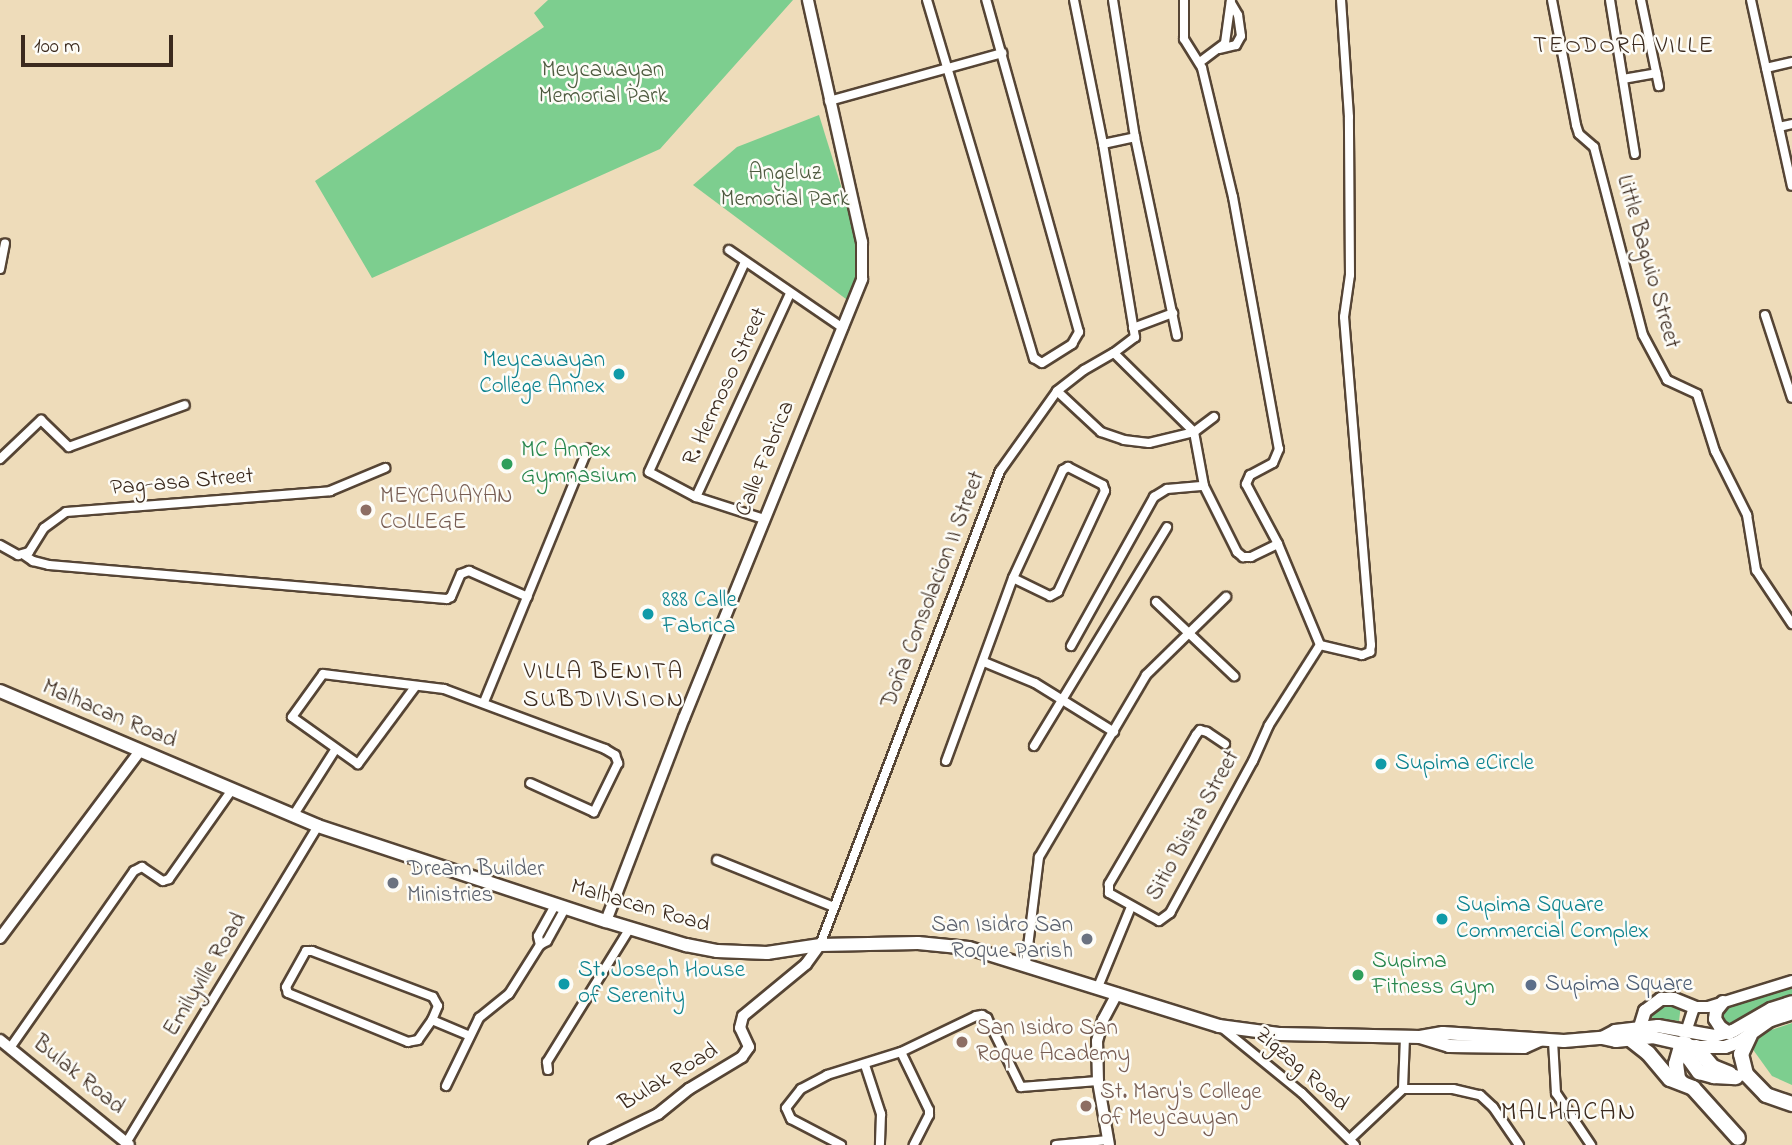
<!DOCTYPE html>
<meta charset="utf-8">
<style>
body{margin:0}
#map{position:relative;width:1792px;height:1145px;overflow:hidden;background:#eedcba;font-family:"Indie Flower",sans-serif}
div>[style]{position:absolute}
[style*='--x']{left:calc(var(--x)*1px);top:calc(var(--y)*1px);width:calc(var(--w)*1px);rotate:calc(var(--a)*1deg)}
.green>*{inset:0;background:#7dce8f}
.roads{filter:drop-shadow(2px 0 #564535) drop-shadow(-2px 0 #564535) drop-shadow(0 2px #564535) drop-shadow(0 -2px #564535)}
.minor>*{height:8px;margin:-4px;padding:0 4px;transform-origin:4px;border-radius:4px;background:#fff}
.tertiary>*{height:10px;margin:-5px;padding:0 5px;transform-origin:5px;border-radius:5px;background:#fff}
.secondary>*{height:12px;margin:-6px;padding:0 6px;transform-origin:6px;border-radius:6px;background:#fff}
.motorway>*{height:14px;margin:-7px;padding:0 7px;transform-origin:7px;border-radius:7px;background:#fff}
.dots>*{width:19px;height:19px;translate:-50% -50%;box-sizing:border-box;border:4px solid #fdfcf7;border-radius:50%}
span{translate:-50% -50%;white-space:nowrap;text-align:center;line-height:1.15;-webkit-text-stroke:5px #fdfcf7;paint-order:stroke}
.park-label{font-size:23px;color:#4f5b40}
.street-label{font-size:23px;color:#3b2a1e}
.culture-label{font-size:23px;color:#0d838f}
.right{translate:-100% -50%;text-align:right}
.left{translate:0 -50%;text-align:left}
.leisure-label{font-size:23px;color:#27864d}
.education-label{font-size:23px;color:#785e54}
.worship-label{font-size:23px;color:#5b616d}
.service-label{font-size:23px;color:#4e5e75}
.neighbourhood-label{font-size:24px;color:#3b2a1e;letter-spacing:2px}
.quarter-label{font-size:26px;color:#3b2a1e;letter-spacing:2px}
.scale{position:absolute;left:21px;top:35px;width:152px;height:32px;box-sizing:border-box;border:4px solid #3b2a1e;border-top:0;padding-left:9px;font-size:21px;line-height:24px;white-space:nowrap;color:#3b2a1e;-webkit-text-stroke:5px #fdfcf7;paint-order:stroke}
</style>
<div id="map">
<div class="green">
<i style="clip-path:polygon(548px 0,793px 0,660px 149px,372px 278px,315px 181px,544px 27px,534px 13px)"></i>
<i style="clip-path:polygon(819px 115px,855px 231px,858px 272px,850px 302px,693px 185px,737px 147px)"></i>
<i style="clip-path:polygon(1792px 988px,1792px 995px,1761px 1007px,1731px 1024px,1724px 1023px,1721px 1018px,1721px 1010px,1726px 1007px)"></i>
<i style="clip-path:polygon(1658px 1004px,1681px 1005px,1679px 1021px,1646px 1017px)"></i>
<i style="clip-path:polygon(1792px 1023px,1792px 1085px,1772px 1076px,1754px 1051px,1753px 1044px,1755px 1039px,1768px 1031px)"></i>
</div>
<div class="roads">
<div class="minor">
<i style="--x:927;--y:0;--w:374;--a:73.4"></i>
<i style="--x:1034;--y:358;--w:9;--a:32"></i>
<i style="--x:1042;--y:363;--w:36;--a:-32"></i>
<i style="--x:1072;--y:344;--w:14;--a:-60"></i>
<i style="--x:1079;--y:332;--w:345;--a:-105.6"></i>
<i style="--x:1074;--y:0;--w:147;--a:78.6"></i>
<i style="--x:1103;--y:144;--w:196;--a:80.6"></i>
<i style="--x:1135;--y:337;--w:26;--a:143"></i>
<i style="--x:1113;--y:0;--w:139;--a:80.9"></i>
<i style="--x:1135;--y:137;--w:203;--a:78.1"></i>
<i style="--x:1184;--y:0;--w:39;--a:90"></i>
<i style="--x:1184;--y:39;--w:34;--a:58"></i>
<i style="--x:1202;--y:68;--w:133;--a:76.5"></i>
<i style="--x:1233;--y:197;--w:256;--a:79.7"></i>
<i style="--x:1279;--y:449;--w:15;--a:113"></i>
<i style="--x:1273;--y:463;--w:26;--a:152"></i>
<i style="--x:1250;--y:475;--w:10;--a:114"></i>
<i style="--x:1246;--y:484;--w:68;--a:61.9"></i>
<i style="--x:1278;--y:544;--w:109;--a:67.4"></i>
<i style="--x:1320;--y:645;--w:43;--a:13.4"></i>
<i style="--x:1362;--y:655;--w:9;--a:-21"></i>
<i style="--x:1370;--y:652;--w:7;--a:-82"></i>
<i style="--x:1371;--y:645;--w:329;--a:-94.7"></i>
<i style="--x:1344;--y:317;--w:42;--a:-81.9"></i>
<i style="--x:1350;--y:275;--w:158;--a:-90.4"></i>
<i style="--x:1349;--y:117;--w:117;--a:-93.9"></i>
<i style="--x:1552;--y:0;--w:127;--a:79.1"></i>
<i style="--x:1576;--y:125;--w:9;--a:72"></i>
<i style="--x:1579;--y:134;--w:20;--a:41"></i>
<i style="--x:1594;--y:147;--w:194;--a:75.4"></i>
<i style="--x:1643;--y:335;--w:51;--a:61.9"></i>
<i style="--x:1667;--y:380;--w:33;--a:25"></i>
<i style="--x:1697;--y:394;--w:60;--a:72.5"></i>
<i style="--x:1715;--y:451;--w:72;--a:63.4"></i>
<i style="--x:1747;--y:515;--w:56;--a:80.7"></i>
<i style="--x:1756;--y:570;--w:65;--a:56.3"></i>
<i style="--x:1610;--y:0;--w:156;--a:80.8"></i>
<i style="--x:1641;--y:0;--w:88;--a:78.2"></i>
<i style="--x:1751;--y:0;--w:190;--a:77.6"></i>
<i style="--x:1219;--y:49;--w:17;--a:-13"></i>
<i style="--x:1236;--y:45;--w:10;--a:-61"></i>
<i style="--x:1241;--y:36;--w:21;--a:-98"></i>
<i style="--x:1238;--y:15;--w:14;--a:-120"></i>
<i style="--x:1200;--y:62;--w:31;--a:-37"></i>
<i style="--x:1225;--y:43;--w:43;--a:-82.1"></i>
<i style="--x:1766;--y:68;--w:27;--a:-13"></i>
<i style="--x:1623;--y:79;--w:34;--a:-10"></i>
<i style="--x:829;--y:101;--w:180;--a:-15.5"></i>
<i style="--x:1779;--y:127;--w:13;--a:-13"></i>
<i style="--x:1103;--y:144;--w:33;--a:-12"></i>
<i style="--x:729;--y:250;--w:138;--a:34.4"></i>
<i style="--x:745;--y:262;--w:231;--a:114.6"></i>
<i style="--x:649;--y:472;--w:53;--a:28"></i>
<i style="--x:696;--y:497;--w:71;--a:17.9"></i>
<i style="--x:0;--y:269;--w:26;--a:-79"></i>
<i style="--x:1765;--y:315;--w:87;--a:72"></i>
<i style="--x:1133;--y:328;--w:43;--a:-20.6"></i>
<i style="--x:1057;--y:391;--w:60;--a:43"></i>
<i style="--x:1101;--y:432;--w:24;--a:19"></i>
<i style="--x:1124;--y:440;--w:25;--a:7"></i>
<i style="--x:1149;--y:443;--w:46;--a:-13.7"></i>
<i style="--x:1194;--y:432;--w:25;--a:-37"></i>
<i style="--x:0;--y:459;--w:57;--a:-43.6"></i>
<i style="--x:41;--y:420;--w:39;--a:44"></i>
<i style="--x:69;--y:447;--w:123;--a:-19.9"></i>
<i style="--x:696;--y:497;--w:224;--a:-65.2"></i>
<i style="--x:0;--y:545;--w:21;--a:29"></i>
<i style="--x:18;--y:555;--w:11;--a:-15"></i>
<i style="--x:29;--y:552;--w:28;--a:-58"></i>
<i style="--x:44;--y:528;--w:27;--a:-36"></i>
<i style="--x:66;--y:512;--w:265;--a:-4.5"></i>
<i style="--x:330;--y:491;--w:60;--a:-22.7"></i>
<i style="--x:24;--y:555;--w:11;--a:34"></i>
<i style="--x:33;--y:561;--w:16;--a:14"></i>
<i style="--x:49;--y:565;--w:399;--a:4.9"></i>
<i style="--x:447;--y:599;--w:4;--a:-27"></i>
<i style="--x:451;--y:597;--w:25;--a:-67"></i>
<i style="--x:461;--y:574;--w:9;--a:-21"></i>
<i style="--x:469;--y:571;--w:64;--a:23.8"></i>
<i style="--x:1156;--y:602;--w:108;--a:43.5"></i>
<i style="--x:1071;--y:646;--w:171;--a:-60.9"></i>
<i style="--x:1154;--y:497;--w:15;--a:-32"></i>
<i style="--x:1167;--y:489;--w:37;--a:-5"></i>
<i style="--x:984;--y:662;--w:55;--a:22.4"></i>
<i style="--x:1035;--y:683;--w:93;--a:31.8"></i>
<i style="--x:415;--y:687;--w:96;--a:126.5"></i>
<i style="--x:358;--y:764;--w:81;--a:-144.5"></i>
<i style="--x:292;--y:717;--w:53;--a:-54.2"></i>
<i style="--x:323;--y:674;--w:122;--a:7.1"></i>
<i style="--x:444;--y:689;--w:172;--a:20.4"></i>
<i style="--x:605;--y:749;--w:12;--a:31"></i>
<i style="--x:615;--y:755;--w:9;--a:69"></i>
<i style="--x:618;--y:763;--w:55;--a:116.1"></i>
<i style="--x:594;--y:812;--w:70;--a:-155.6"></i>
<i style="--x:484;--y:702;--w:274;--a:-67.7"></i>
<i style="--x:1225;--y:744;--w:22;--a:-146"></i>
<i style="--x:1207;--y:732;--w:7;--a:-164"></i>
<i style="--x:1200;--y:730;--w:6;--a:129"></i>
<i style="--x:1196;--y:735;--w:173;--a:120.3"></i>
<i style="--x:1109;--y:884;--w:9;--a:90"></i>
<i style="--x:1109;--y:893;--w:57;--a:29.2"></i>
<i style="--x:1159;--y:921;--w:14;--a:-36"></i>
<i style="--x:1170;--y:913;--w:173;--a:-61.4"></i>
<i style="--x:1253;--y:761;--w:39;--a:-66"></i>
<i style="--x:1269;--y:725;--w:95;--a:-57.5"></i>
<i style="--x:1034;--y:746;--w:256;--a:-58.7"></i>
<i style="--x:946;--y:761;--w:195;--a:-69.9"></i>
<i style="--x:1013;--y:578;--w:119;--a:-65.2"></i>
<i style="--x:1063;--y:470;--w:6;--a:-31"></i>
<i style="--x:1068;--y:467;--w:39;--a:27"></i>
<i style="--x:1103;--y:485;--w:6;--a:72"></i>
<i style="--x:1105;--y:491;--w:111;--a:115"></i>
<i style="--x:1058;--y:592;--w:9;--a:153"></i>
<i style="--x:1050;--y:596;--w:41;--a:-154.1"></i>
<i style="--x:293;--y:816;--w:78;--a:-57.5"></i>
<i style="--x:717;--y:860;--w:126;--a:21.9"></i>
<i style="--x:540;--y:945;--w:9;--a:-103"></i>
<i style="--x:538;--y:936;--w:37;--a:-61"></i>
<i style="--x:820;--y:945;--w:507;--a:-69.21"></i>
<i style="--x:1000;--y:471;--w:98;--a:-54.5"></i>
<i style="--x:1057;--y:391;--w:34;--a:-38"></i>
<i style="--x:1084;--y:370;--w:34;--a:-30"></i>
<i style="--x:1114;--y:353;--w:112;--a:44.6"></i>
<i style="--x:1194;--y:432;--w:55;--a:79.5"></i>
<i style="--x:1204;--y:486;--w:74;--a:63.4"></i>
<i style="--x:1237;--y:552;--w:8;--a:40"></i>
<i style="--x:1243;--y:557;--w:8;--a:0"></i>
<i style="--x:1251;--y:557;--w:30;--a:-26"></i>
<i style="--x:306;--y:951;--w:6;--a:0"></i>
<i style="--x:312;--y:951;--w:129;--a:20.8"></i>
<i style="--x:433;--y:997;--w:10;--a:61"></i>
<i style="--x:438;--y:1006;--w:15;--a:113"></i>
<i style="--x:432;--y:1020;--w:24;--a:125"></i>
<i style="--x:418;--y:1040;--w:10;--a:169"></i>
<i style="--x:408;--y:1042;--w:130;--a:-157.8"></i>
<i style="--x:288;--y:993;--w:6;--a:-108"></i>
<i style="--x:286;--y:987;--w:41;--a:-60.9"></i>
<i style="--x:1026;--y:963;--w:107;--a:-83"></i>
<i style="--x:1039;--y:857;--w:211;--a:-59.5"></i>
<i style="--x:1146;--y:675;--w:112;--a:-44.3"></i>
<i style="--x:1098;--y:987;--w:87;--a:-67.6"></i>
<i style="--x:432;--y:1020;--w:41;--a:22.8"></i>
<i style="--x:1221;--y:1027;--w:104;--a:39.2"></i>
<i style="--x:1302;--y:1093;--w:74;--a:44.5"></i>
<i style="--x:1553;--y:1041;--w:52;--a:86.7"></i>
<i style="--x:1556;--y:1093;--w:63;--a:56.1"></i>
<i style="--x:10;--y:1048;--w:216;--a:-55"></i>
<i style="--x:134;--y:871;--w:9;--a:-27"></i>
<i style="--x:142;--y:867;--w:25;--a:34"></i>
<i style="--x:163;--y:881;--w:6;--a:-18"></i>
<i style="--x:169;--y:879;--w:108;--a:-54.8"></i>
<i style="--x:901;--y:1052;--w:64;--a:64.2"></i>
<i style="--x:929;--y:1110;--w:5;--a:90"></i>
<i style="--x:929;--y:1115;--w:34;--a:117"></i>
<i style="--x:865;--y:1065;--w:52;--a:71.9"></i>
<i style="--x:881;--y:1114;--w:31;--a:92"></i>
<i style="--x:548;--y:1070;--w:8;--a:-97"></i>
<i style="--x:547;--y:1062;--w:158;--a:-58.2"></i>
<i style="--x:446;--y:1086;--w:76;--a:-64.1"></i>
<i style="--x:479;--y:1018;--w:38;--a:-39"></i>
<i style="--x:509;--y:994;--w:58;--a:-57.7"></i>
<i style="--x:540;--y:945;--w:8;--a:-30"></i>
<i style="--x:547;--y:941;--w:39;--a:-61"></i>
<i style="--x:1403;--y:1089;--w:50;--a:0"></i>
<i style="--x:1453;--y:1089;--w:28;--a:13"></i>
<i style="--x:1480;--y:1095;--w:18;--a:43"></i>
<i style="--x:1493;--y:1107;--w:46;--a:55.6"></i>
<i style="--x:1350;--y:1139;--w:73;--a:-43.3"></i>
<i style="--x:1403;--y:1089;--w:53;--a:-87.8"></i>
<i style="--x:126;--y:1143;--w:371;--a:-58.8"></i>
<i style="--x:841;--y:1145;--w:56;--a:-152.5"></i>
<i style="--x:791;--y:1119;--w:12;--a:-114"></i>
<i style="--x:786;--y:1108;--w:24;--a:-52"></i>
<i style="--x:801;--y:1089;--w:30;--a:-28"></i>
<i style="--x:827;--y:1075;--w:77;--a:-17.3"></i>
<i style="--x:901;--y:1052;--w:83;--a:-25.6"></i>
<i style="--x:976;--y:1016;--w:6;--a:-9"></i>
<i style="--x:982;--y:1015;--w:6;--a:31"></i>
<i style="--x:987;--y:1018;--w:77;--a:63.8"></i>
<i style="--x:1021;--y:1087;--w:77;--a:-4.5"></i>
<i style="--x:1056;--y:1145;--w:52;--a:-5.5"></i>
</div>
<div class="tertiary">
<i style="--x:606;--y:921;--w:217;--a:-69"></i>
<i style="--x:684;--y:718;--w:474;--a:-67.9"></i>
<i style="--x:862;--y:279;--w:37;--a:-90"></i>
<i style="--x:862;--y:242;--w:248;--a:-102.6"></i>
<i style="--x:0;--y:938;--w:234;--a:-53.2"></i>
<i style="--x:1686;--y:1032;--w:26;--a:-72"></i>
<i style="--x:1694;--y:1007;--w:14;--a:0"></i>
<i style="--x:1708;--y:1007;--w:88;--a:-17.2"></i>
<i style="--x:0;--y:1040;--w:166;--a:39.1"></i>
<i style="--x:594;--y:1145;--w:71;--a:-25.8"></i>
<i style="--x:658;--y:1114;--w:40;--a:-39"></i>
<i style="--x:689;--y:1089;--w:62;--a:-31.1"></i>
<i style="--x:742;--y:1057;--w:12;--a:-55"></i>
<i style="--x:749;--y:1047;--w:21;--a:-115"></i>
<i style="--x:740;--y:1028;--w:12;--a:-76"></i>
<i style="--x:743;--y:1016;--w:82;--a:-39.5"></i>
<i style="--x:806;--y:964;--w:24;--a:-54"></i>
<i style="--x:1109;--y:1145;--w:65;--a:-99.8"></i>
<i style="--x:1098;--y:1081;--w:40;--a:-91.4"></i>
<i style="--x:1097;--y:1041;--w:22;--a:-74"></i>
<i style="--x:1103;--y:1020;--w:30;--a:-62"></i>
</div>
<div class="secondary">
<i style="--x:0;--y:691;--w:345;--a:23"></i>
<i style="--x:318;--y:826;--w:303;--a:18.3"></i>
<i style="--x:606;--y:921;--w:84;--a:16.7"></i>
<i style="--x:686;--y:945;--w:32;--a:11"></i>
<i style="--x:717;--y:951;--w:50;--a:2.3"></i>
<i style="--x:767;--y:953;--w:54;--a:-8.6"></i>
<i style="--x:820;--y:945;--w:98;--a:-1.2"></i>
<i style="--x:918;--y:943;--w:51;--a:5.6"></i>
<i style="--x:969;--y:948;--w:262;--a:17.3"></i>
<i style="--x:1219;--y:1026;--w:62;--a:7.5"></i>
<i style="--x:1280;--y:1034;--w:140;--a:1.2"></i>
<i style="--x:1420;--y:1037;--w:23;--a:-10"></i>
<i style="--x:1443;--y:1033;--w:121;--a:3.8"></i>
<i style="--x:1564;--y:1041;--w:38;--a:-5"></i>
<i style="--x:1602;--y:1038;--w:15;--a:-28"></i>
<i style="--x:1615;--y:1031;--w:43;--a:-6.6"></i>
<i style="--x:1658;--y:1026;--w:57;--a:10.1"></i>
<i style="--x:1714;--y:1036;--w:20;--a:-15"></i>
<i style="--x:1733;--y:1031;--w:44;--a:-30.1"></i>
<i style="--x:1771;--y:1009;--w:22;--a:-18"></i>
<i style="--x:1723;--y:1002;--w:11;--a:128"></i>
<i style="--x:1716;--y:1011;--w:8;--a:97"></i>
<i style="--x:1715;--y:1019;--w:9;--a:58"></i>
<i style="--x:1720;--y:1027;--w:11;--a:34"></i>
<i style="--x:1640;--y:1027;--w:17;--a:-73"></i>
<i style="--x:1645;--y:1011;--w:20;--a:-37"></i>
<i style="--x:1661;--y:999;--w:13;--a:0"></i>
<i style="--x:1674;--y:999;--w:22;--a:22"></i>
<i style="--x:1420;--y:1037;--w:30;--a:17"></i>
<i style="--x:1449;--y:1046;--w:75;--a:0.8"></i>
<i style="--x:1524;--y:1047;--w:17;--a:-24"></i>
<i style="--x:1602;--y:1038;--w:14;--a:12"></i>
<i style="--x:1616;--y:1041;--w:36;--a:-6"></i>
<i style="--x:1652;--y:1037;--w:45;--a:12.8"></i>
<i style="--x:1696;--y:1047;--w:29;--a:0"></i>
<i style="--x:1725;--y:1047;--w:15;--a:-20"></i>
<i style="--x:1739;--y:1042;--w:39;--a:-35"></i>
<i style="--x:1771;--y:1020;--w:22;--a:-18"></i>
</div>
<div class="motorway">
<i style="--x:1750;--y:1035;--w:21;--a:115"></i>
<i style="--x:1741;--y:1054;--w:21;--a:76"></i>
<i style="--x:1746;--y:1074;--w:29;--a:46"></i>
<i style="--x:1766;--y:1095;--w:28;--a:19"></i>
<i style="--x:1630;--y:1039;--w:23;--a:38"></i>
<i style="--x:1648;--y:1053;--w:34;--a:50"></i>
<i style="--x:1670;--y:1079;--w:25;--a:21"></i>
<i style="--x:1693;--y:1088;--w:67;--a:48"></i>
<i style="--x:1682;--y:1043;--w:22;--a:106"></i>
<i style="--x:1676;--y:1064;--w:15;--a:82"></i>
<i style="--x:1678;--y:1079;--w:6;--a:45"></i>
<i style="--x:1686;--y:1044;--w:13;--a:81"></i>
<i style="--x:1688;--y:1057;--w:19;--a:54"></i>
<i style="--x:1699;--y:1072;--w:16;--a:15"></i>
<i style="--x:1714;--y:1076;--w:22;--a:3"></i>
<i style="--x:1696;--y:1047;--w:26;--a:50"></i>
<i style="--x:1713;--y:1067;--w:18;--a:22"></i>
</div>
</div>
<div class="dots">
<i style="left:619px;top:374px;background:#0f9aa8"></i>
<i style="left:507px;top:464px;background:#2e9e5b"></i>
<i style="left:366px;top:510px;background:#8d6e63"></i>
<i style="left:648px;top:614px;background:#0f9aa8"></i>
<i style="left:1381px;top:764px;background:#0f9aa8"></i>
<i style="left:393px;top:883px;background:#6b7280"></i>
<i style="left:1442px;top:919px;background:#0f9aa8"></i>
<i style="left:1087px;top:939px;background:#6b7280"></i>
<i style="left:1358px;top:975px;background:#2e9e5b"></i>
<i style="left:564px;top:984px;background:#0f9aa8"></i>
<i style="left:1531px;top:985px;background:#5c6f8a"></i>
<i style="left:962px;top:1042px;background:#8d6e63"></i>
<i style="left:1086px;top:1106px;background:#8d6e63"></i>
</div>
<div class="park-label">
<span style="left:603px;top:84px">Meycauayan<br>Memorial Park</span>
<span style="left:785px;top:187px">Angeluz<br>Memorial Park</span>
</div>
<div class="street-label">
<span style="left:1647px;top:262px;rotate:74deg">Little Baguio Street</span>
<span style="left:726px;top:387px;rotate:-65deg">R. Hermoso Street</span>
<span style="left:766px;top:459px;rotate:-68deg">Calle Fabrica</span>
<span style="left:182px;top:483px;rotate:-5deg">Pag-asa Street</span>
<span style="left:934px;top:590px;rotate:-69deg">Doña Consolacion II Street</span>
<span style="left:109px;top:715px;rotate:23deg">Malhacan Road</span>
<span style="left:1194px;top:826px;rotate:-61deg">Sitio Bisita Street</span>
<span style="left:640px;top:907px;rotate:16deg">Malhacan Road</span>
<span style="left:206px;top:975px;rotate:-59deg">Emilyville Road</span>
<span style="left:1301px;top:1070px;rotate:41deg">Zigzag Road</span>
<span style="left:78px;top:1076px;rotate:39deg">Bulak Road</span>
<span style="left:669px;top:1078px;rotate:-31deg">Bulak Road</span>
</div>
<div class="culture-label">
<span class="right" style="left:605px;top:374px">Meycauayan<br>College Annex</span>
<span class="left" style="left:662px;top:614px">888 Calle<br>Fabrica</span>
<span class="left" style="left:1395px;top:764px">Supima eCircle</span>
<span class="left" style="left:1456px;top:919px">Supima Square<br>Commercial Complex</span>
<span class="left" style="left:578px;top:984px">St. Joseph House<br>of Serenity</span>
</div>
<div class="leisure-label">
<span class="left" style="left:521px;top:464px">MC Annex<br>Gymnasium</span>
<span class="left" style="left:1372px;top:975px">Supima<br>Fitness Gym</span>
</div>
<div class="education-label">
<span class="left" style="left:380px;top:510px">MEYCAUAYAN<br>COLLEGE</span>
<span class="left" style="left:976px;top:1042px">San Isidro San<br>Roque Academy</span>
<span class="left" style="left:1100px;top:1106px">St. Mary's College<br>of Meycauyan</span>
</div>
<div class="worship-label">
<span class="left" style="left:407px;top:883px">Dream Builder<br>Ministries</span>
<span class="right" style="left:1073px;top:939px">San Isidro San<br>Roque Parish</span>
</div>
<div class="service-label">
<span class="left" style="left:1545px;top:985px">Supima Square</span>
</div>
<div class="neighbourhood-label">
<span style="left:1624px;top:47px">TEODORA VILLE</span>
<span style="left:604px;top:687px">VILLA BENITA<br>SUBDIVISION</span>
</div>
<div class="quarter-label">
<span style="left:1569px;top:1114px">MALHACAN</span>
</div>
<div class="scale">100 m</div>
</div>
